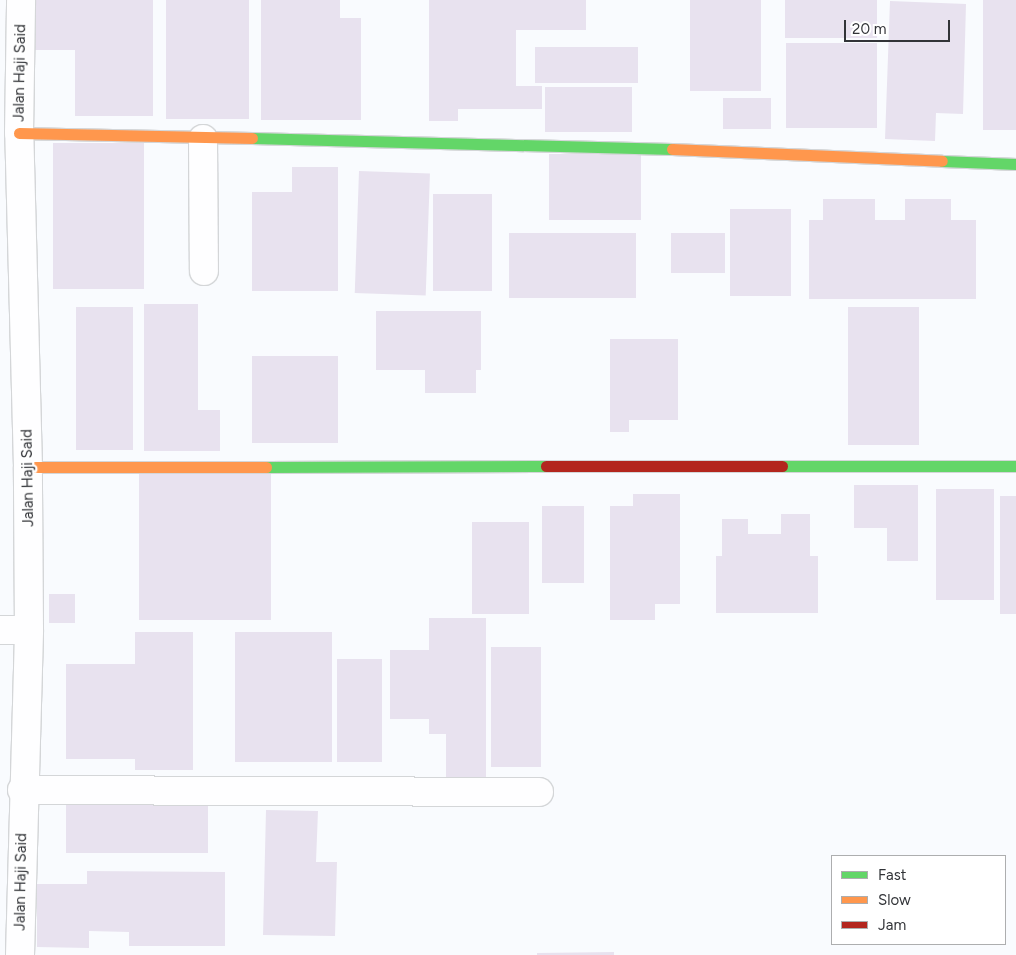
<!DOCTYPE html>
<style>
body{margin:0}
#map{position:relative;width:1016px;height:955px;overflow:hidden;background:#f9fbfe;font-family:Figtree,sans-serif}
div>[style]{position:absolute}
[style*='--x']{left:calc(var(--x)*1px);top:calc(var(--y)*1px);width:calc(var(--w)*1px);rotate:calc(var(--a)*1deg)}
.building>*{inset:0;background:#e8e2ef;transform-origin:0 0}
.roads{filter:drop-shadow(1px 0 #d4d6d8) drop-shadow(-1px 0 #d4d6d8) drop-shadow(0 1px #d4d6d8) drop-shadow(0 -1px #d4d6d8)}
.street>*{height:28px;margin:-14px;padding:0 14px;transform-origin:14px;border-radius:14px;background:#fefeff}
.fast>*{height:11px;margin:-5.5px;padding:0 5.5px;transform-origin:5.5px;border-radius:5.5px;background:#63d668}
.slow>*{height:11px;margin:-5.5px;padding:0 5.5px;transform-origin:5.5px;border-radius:5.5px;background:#ff974d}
.jam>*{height:11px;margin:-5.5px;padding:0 5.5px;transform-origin:5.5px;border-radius:5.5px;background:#b3261e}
span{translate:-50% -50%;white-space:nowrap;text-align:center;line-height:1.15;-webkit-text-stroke:4.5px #fff;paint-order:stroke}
.street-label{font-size:15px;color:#323438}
.legend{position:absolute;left:831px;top:855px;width:175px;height:90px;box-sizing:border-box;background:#fff;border:1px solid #adaeaf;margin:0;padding:6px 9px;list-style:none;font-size:15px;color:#323438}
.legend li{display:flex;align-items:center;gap:10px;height:25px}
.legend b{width:25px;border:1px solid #adaeaf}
.scale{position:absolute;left:844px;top:20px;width:106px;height:22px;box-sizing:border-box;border:2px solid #323438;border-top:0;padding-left:6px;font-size:15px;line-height:18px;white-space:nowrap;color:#323438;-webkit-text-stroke:4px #fff;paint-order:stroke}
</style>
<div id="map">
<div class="building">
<i style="clip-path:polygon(33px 0,153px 0,153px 116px,75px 116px,75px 50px,33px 50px)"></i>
<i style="left:166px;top:0;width:83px;height:119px"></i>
<i style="clip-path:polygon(261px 0,340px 0,340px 18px,361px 18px,361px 120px,261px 120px)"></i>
<i style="clip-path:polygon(429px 0,586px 0,586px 30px,516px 30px,516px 86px,542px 86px,542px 109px,458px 109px,458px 121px,429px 121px)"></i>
<i style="left:690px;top:0;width:71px;height:91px"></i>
<i style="left:785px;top:0;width:92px;height:38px"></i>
<i style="left:983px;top:0;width:33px;height:130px"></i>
<i style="clip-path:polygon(890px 1px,966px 4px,963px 114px,936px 113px,935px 141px,885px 139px)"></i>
<i style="left:786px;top:43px;width:91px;height:85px"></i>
<i style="left:535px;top:47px;width:103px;height:36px"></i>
<i style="left:545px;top:87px;width:87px;height:45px"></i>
<i style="left:723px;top:98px;width:48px;height:31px"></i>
<i style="left:53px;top:143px;width:91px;height:146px"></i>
<i style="left:549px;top:154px;width:92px;height:66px"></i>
<i style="clip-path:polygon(292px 167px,338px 167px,338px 291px,252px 291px,252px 192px,292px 192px)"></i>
<i style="left:359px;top:171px;width:71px;height:122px;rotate:2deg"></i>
<i style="left:433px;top:194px;width:59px;height:97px"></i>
<i style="clip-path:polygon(823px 199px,875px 199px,875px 220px,905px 220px,905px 199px,951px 199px,951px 220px,976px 220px,976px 299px,809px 299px,809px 220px,823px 220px)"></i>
<i style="left:730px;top:209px;width:61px;height:87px"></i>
<i style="left:509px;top:233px;width:127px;height:65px"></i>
<i style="left:671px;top:233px;width:54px;height:40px"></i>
<i style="clip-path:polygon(144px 304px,198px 304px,198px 410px,220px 410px,220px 451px,144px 451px)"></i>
<i style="left:76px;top:307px;width:57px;height:143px"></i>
<i style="left:848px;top:307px;width:71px;height:138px"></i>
<i style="clip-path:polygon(376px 311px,481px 311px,481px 370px,476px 370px,476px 393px,425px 393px,425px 370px,376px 370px)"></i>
<i style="clip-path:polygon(610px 339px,678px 339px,678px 420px,629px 420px,629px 432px,610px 432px)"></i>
<i style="left:252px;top:356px;width:86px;height:87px"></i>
<i style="left:139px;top:474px;width:132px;height:146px"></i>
<i style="clip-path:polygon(854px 485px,918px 485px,918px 561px,887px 561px,887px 528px,854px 528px)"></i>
<i style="left:936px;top:489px;width:58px;height:111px"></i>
<i style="clip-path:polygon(633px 494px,680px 494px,680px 604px,655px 604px,655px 620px,610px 620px,610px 506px,633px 506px)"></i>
<i style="left:1000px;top:496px;width:16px;height:118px"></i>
<i style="left:542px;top:506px;width:42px;height:77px"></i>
<i style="clip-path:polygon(781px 514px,810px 514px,810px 556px,818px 556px,818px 613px,716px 613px,716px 556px,722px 556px,722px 519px,748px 519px,748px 534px,781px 534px)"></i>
<i style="left:472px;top:522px;width:57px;height:92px"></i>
<i style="left:49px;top:594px;width:26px;height:29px"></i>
<i style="clip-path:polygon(429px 618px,486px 618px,486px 777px,446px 777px,446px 734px,429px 734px,429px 719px,390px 719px,390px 650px,429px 650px)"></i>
<i style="clip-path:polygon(135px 632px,193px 632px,193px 770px,135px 770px,135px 759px,66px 759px,66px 664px,135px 664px)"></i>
<i style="left:235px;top:632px;width:97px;height:130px"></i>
<i style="left:491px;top:647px;width:50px;height:120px"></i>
<i style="left:337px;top:659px;width:45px;height:103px"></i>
<i style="left:66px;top:802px;width:142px;height:51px"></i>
<i style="clip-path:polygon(266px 810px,318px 811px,316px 862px,337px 862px,335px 936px,263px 935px)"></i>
<i style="clip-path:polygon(87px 871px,225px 872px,225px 946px,129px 946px,129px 932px,89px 931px,89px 948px,37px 947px,37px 884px,87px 884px)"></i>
<i style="clip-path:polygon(614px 952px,614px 955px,537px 955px,537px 953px)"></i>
</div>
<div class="roads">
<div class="street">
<i style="--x:203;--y:139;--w:132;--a:89.6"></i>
<i style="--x:0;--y:630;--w:29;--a:0"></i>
<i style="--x:22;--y:790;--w:517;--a:0.22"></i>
<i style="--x:20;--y:955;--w:325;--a:-88.4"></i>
<i style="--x:29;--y:630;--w:163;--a:-90.4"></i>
<i style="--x:28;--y:467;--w:334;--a:-91.5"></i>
<i style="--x:19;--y:133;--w:133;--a:-89.1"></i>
</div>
<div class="fast">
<i style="--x:252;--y:138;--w:420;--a:1.5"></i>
<i style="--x:942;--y:161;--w:74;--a:2.3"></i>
<i style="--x:782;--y:466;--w:234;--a:0"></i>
<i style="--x:266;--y:467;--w:280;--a:-0.2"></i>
</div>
<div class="slow">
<i style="--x:19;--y:133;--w:233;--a:1.2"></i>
<i style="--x:672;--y:149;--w:270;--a:2.5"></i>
<i style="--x:28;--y:467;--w:238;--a:0"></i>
</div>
<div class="jam">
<i style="--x:546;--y:466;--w:236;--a:0"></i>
</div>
</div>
<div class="street-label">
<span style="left:20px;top:73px;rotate:-89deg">Jalan Haji Said</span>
<span style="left:28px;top:478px;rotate:-91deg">Jalan Haji Said</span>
<span style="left:21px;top:882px;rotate:-89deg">Jalan Haji Said</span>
</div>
<ul class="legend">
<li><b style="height:6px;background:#63d668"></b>Fast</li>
<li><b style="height:6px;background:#ff974d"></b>Slow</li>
<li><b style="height:6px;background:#b3261e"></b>Jam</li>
</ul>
<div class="scale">20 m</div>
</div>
